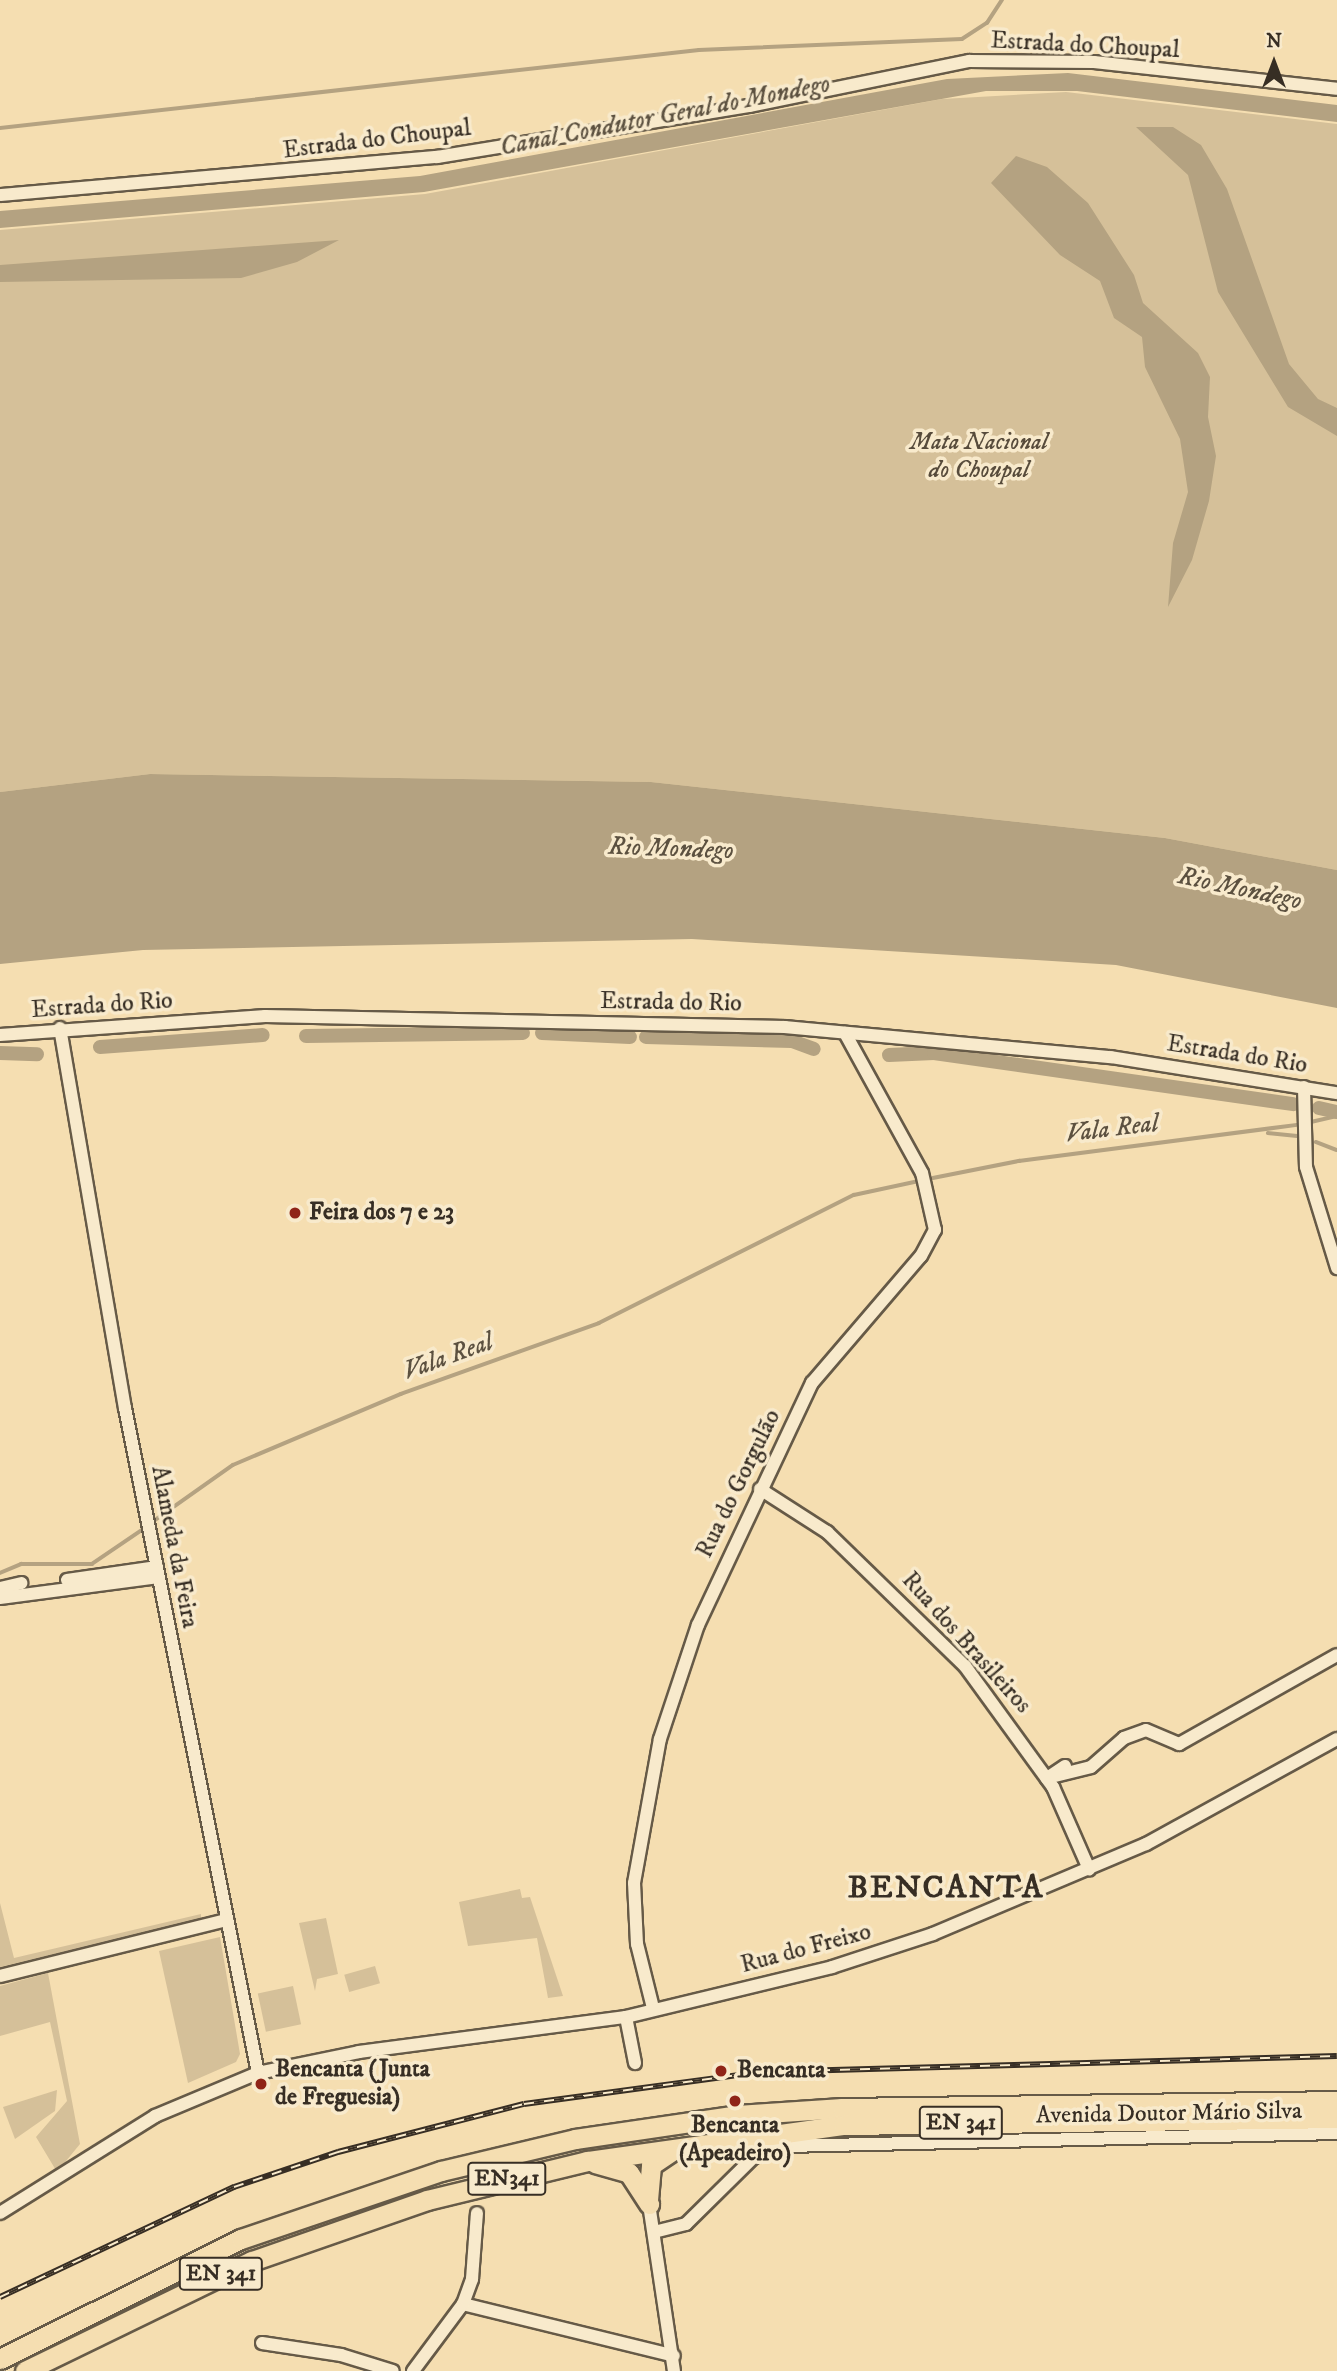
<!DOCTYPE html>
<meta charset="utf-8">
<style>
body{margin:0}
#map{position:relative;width:1337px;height:2371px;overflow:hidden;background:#f5deb1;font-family:"IM FELL DW Pica",serif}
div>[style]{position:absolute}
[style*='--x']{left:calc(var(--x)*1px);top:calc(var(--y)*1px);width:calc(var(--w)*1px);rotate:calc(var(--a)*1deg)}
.green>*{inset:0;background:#d5c099;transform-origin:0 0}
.water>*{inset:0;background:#b4a281}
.stream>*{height:3.5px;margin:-1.75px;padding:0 1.75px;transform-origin:1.75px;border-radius:1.75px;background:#b4a281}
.canal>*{height:14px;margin:-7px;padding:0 7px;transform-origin:7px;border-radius:7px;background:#b4a281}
.roads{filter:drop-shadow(2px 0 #665a47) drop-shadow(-2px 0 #665a47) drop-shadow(0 2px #665a47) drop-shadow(0 -2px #665a47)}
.minor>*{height:12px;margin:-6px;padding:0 6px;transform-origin:6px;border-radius:6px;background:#f8eacc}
.highway>*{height:19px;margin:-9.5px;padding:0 9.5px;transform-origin:9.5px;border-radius:9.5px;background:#f5deb1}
.rail>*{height:6px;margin-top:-3px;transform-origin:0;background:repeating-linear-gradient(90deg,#f8eacc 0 10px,#372e24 0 20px);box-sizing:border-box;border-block:2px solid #372e24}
.dots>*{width:19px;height:19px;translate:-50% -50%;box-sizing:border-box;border:4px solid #f8eacc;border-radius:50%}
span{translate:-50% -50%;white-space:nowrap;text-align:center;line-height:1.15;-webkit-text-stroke:7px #f8eacc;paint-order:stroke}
.shield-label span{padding:2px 5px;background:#f8eacc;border:2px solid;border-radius:5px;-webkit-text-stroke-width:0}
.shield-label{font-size:23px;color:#372e24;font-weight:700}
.street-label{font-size:24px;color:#372e24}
.park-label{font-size:24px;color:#574b3b;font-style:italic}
.poi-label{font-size:24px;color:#372e24;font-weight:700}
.left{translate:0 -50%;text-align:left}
.water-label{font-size:26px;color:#5c5140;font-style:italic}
.district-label{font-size:32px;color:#372e24;font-weight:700;letter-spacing:2px}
.north{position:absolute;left:1239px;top:28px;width:70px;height:70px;-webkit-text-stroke:5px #f8eacc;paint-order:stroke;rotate:0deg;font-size:19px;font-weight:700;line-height:28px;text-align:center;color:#372e24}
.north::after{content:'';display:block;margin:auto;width:24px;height:32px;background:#372e24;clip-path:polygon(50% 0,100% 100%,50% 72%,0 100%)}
</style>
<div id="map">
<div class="green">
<i style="clip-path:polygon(1066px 92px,1337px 124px,1337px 870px,1165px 838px,651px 782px,150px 774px,0 792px,0 230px,425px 194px,942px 99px)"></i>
<i style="clip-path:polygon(520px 1889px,522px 1898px,530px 1897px,563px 1996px,548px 1998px,537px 1938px,468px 1946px,459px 1902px)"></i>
<i style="clip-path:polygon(0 1903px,14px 1958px,201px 1914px,201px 1919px,0 1967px)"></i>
<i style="clip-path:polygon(326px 1918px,338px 1974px,317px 1979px,315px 1991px,299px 1923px)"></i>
<i style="clip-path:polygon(220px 1937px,240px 2054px,236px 2062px,188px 2083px,159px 1951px)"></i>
<i style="left:375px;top:1966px;width:18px;height:32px;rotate:74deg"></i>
<i style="clip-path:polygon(48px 1973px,80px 2144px,57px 2172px,36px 2137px,67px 2101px,50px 2022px,0 2036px,0 1986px)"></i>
<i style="left:293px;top:1986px;width:39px;height:36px;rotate:78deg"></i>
<i style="clip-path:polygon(57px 2090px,55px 2111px,15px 2139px,3px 2107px)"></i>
</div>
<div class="water">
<i style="clip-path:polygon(1068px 73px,1337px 105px,1337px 122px,1077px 91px,986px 91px,424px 192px,0 228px,0 211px,420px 176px,947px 79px)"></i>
<i style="clip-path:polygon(1136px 127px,1173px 127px,1201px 145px,1227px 189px,1289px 364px,1318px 399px,1337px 408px,1337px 436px,1288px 407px,1218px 292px,1188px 175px)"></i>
<i style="clip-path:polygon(1016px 156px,1047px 167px,1088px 203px,1134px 275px,1143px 303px,1198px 353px,1210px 377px,1208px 417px,1216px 456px,1209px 501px,1192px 560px,1168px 607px,1173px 543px,1188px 492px,1180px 439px,1145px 367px,1142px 337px,1114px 318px,1100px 281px,1060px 255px,991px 183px)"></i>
<i style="clip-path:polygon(339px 240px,297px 262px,241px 278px,0 282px,0 265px)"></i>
<i style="clip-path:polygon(150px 774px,651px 782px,1165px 838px,1337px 870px,1337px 1008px,1116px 965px,692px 939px,143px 950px,0 964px,0 792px)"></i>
</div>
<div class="stream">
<i style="--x:0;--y:128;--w:703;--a:-6.37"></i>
<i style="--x:699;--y:50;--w:263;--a:-2.4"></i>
<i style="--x:962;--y:39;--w:30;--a:-33"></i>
<i style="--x:987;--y:23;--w:27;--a:-57"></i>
<i style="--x:1311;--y:1122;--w:27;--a:-13"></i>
<i style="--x:1268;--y:1133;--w:29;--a:6"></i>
<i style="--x:1316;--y:1142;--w:22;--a:21"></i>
<i style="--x:933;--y:1178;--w:88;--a:-11.2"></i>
<i style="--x:1019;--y:1161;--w:280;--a:-7.4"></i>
<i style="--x:151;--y:1523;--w:100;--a:-35.3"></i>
<i style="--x:233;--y:1465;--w:182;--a:-22.9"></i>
<i style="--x:401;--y:1394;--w:210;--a:-19.7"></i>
<i style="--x:599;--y:1323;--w:285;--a:-26.7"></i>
<i style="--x:854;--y:1195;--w:66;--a:-12.2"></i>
<i style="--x:0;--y:1573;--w:23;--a:-23"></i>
<i style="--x:21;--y:1564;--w:71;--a:0"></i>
<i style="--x:92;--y:1564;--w:64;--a:-34.2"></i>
</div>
<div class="canal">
<i style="--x:542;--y:1033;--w:88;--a:2.6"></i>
<i style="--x:306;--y:1036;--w:217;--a:-0.8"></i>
<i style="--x:646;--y:1037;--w:146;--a:1.6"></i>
<i style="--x:792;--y:1041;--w:23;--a:20"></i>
<i style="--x:100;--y:1047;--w:163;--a:-4.2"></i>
<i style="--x:0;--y:1053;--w:37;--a:2"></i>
<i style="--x:889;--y:1055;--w:45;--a:-2.5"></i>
<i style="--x:934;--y:1053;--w:363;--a:8.1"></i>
<i style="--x:1319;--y:1108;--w:18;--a:13"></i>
</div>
<div class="roads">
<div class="minor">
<i style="--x:0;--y:195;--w:439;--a:-5"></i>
<i style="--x:437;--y:157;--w:316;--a:-9.3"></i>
<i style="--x:749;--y:106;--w:225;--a:-11.6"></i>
<i style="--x:969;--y:61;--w:125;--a:0.5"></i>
<i style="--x:1094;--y:62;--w:244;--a:6.3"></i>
<i style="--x:60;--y:1028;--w:386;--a:80.3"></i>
<i style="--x:125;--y:1408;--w:678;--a:78.69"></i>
<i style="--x:0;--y:1035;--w:266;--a:-4.1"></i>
<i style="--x:265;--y:1016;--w:520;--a:1.21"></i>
<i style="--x:785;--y:1027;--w:327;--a:5.3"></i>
<i style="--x:1111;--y:1057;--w:229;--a:9.1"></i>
<i style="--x:1304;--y:1087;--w:80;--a:88.6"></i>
<i style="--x:1306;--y:1167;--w:106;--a:72.9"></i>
<i style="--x:760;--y:1489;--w:80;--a:32.7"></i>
<i style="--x:827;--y:1532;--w:192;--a:44.2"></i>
<i style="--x:965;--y:1666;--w:150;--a:54"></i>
<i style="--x:1053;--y:1787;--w:90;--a:66.3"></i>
<i style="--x:67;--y:1580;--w:91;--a:-8.2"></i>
<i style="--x:0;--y:1588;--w:22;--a:-13"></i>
<i style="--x:0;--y:1598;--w:160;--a:-7.5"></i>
<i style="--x:1065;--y:1766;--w:22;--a:146"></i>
<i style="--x:1047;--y:1778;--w:45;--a:-14"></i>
<i style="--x:1091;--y:1767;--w:44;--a:-41.3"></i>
<i style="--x:1124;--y:1738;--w:23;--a:-20"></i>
<i style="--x:1146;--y:1730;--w:36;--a:23"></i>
<i style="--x:1179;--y:1744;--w:181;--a:-29.4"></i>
<i style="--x:0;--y:1976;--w:234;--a:-13.9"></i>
<i style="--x:653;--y:2008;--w:66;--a:-104"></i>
<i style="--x:637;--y:1944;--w:61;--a:-92.8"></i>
<i style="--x:634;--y:1883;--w:146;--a:-79.8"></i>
<i style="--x:660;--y:1739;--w:120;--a:-71.6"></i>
<i style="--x:698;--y:1625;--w:268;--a:-64.8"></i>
<i style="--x:812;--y:1383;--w:167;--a:-49.4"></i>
<i style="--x:921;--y:1256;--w:30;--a:-62"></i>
<i style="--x:935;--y:1230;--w:58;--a:-102.8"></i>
<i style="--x:922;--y:1173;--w:160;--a:-118.8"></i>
<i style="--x:626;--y:2017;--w:47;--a:78.9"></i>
<i style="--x:649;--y:2204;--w:169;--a:81.5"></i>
<i style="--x:0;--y:2213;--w:183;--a:-32"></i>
<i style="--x:155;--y:2116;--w:112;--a:-22.7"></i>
<i style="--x:258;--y:2073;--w:103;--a:-11.7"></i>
<i style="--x:359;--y:2052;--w:269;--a:-7.5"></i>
<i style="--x:626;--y:2017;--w:212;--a:-13.6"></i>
<i style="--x:832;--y:1967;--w:106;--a:-18.1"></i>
<i style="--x:933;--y:1934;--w:231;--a:-22.9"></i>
<i style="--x:1146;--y:1844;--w:218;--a:-28.8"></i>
<i style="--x:654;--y:2232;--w:33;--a:-14"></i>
<i style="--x:686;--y:2224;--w:95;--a:-44.6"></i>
<i style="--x:754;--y:2157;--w:34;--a:-19"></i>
<i style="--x:786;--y:2146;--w:551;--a:-1.35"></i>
<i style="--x:463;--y:2304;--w:217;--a:13.8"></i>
<i style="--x:262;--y:2343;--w:80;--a:8.6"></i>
<i style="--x:341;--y:2355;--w:54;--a:17.1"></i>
<i style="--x:413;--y:2371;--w:84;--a:-53.3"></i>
<i style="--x:463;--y:2304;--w:27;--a:-70"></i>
<i style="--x:472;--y:2279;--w:66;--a:-85.7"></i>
</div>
<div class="highway">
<i style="--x:595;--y:2163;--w:35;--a:16"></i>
<i style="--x:629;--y:2173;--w:37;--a:57"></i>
<i style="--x:648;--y:2200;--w:35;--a:-85"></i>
<i style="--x:651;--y:2165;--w:25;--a:-34"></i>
<i style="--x:0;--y:2359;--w:269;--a:-26.5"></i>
<i style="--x:241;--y:2239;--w:211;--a:-18.8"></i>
<i style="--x:441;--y:2171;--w:138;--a:-13.4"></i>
<i style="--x:575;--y:2139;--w:164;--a:-8.4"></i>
<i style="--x:737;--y:2115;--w:105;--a:-3.8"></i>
<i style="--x:842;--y:2108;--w:495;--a:-0.8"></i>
<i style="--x:25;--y:2371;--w:252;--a:-25.9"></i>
<i style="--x:252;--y:2261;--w:185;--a:-19.2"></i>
<i style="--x:427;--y:2200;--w:165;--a:-13.7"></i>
<i style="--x:587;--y:2161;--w:259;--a:-8"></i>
<i style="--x:843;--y:2125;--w:494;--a:-0.8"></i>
</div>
</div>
<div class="rail">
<i style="--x:0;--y:2297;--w:259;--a:-25.2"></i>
<i style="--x:234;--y:2187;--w:110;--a:-18.6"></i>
<i style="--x:338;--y:2152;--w:192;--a:-14.5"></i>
<i style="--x:524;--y:2104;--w:238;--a:-7.7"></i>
<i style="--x:760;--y:2072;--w:577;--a:-1.59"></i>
</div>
<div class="dots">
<i style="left:295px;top:1213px;background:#8f2418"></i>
<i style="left:721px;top:2071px;background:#8f2418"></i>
<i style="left:261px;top:2084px;background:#8f2418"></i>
<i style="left:735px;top:2101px;background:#8f2418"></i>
</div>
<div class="shield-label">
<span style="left:961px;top:2123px">EN 341</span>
<span style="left:507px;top:2179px">EN341</span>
<span style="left:221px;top:2274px">EN 341</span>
</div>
<div class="street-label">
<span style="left:1085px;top:46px;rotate:3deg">Estrada do Choupal</span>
<span style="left:377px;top:140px;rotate:-7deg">Estrada do Choupal</span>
<span style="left:671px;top:1003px;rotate:1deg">Estrada do Rio</span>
<span style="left:102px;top:1006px;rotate:-4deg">Estrada do Rio</span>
<span style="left:1237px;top:1055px;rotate:9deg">Estrada do Rio</span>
<span style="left:739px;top:1484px;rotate:-64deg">Rua do Gorgulão</span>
<span style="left:174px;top:1547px;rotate:79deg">Alameda da Feira</span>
<span style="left:966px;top:1643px;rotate:48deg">Rua dos Brasileiros</span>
<span style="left:806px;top:1949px;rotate:-15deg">Rua do Freixo</span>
<span style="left:1169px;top:2114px;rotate:-1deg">Avenida Doutor Mário Silva</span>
</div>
<div class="park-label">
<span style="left:979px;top:457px">Mata Nacional<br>do Choupal</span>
</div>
<div class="poi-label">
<span class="left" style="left:309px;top:1213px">Feira dos 7 e 23</span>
<span class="left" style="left:275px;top:2084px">Bencanta (Junta<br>de Freguesia)</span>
<span class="left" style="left:737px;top:2071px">Bencanta</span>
<span style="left:735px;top:2140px">Bencanta<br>(Apeadeiro)</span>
</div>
<div class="water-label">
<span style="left:665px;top:116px;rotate:-11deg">Canal Condutor Geral do Mondego</span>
<span style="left:671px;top:849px;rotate:2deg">Rio Mondego</span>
<span style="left:1240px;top:889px;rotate:12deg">Rio Mondego</span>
<span style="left:1112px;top:1129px;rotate:-7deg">Vala Real</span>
<span style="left:448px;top:1357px;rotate:-20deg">Vala Real</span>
</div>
<div class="district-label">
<span style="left:946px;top:1888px">BENCANTA</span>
</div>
<div class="north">N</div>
</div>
